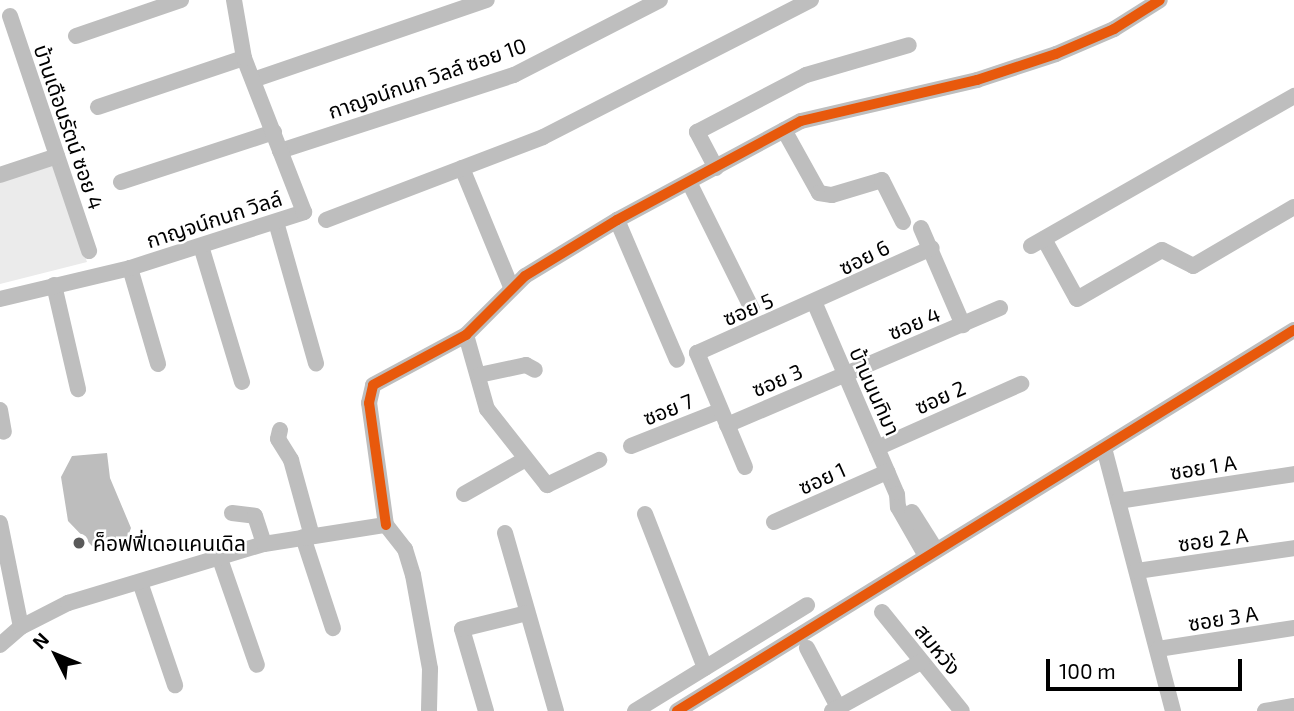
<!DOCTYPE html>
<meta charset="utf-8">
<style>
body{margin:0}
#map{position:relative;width:1294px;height:711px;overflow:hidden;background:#fff;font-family:"Exo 2","Noto Sans Thai",sans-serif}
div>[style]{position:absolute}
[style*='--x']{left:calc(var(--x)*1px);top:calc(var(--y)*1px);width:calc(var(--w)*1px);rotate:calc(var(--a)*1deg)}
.green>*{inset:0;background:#ebebeb}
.water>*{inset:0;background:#bdbdbd}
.minor>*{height:16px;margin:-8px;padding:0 8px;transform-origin:8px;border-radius:8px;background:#bebebe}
.cycleway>*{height:10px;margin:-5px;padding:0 5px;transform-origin:5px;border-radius:5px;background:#e8590c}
.dots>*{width:19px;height:19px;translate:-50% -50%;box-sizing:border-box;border:4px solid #fff;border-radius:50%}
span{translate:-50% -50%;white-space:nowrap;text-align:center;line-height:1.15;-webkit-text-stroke:5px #fff;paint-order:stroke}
.street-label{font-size:21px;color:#000}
.poi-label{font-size:21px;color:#000}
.left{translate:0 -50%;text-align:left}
.north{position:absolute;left:21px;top:620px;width:70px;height:70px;-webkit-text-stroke:5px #fff;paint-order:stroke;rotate:313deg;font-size:19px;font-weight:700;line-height:28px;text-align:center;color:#000}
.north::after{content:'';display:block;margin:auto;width:24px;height:32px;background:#000;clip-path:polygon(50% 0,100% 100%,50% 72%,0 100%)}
.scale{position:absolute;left:1046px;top:659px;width:196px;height:32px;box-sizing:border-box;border:4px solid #000;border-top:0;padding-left:9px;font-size:21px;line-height:24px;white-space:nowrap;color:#000;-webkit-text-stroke:5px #fff;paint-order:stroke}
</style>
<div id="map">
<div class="green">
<i style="clip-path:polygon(53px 162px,87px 262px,0 284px,0 181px)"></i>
</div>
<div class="water">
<i style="clip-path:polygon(107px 453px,110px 478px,131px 528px,125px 544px,110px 540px,92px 546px,68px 521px,61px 477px,72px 456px)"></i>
</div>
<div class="minor">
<i style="--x:10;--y:16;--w:248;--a:71.4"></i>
<i style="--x:76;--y:36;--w:111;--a:-18.9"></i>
<i style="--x:253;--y:80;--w:247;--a:-18.9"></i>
<i style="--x:98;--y:107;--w:154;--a:-18.6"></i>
<i style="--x:784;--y:130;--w:72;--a:60.9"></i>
<i style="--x:819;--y:193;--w:13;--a:9"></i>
<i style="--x:832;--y:195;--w:52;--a:-16.7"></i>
<i style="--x:882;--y:180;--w:47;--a:63.4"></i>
<i style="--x:280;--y:151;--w:246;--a:-18"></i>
<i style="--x:514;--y:75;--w:164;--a:-27.2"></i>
<i style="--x:462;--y:168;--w:129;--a:67.6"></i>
<i style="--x:716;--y:168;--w:41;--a:-117.8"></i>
<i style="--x:697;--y:132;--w:123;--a:-27.6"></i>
<i style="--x:806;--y:75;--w:107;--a:-16.2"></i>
<i style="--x:0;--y:175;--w:60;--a:-18.4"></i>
<i style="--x:121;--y:182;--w:161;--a:-18.1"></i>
<i style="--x:689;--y:182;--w:142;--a:63.6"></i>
<i style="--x:326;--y:220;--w:232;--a:-20.9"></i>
<i style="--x:543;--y:137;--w:301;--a:-27.1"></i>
<i style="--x:617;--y:220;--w:152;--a:66.8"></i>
<i style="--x:276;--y:222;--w:147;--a:74.2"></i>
<i style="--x:921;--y:228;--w:106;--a:66.6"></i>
<i style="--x:1044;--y:239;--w:68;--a:61.2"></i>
<i style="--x:1077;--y:299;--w:98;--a:-30"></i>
<i style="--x:1162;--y:250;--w:35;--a:27"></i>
<i style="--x:1193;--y:266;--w:117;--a:-30.3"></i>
<i style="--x:201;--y:246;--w:142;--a:73.2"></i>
<i style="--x:1031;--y:246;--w:303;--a:-29.7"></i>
<i style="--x:130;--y:268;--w:100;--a:73.7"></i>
<i style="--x:54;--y:285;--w:107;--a:77"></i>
<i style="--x:0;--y:299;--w:134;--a:-13.4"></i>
<i style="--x:130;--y:268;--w:183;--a:-17.8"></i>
<i style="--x:304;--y:212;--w:165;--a:-111.3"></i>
<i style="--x:244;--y:58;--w:59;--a:-99.8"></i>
<i style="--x:815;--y:304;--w:207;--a:66.7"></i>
<i style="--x:897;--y:494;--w:13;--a:86"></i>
<i style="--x:898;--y:507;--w:56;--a:60.3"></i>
<i style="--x:466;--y:335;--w:77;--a:74.2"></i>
<i style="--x:487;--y:409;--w:97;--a:51.7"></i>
<i style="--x:547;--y:485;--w:58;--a:-25.7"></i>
<i style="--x:479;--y:375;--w:48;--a:-12"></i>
<i style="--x:526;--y:365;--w:10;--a:29"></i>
<i style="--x:0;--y:410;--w:22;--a:80"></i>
<i style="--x:727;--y:425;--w:297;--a:-23.2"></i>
<i style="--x:280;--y:430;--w:9;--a:103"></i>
<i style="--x:278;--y:439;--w:25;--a:58"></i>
<i style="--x:291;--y:460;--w:79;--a:74.6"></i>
<i style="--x:631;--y:446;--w:96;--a:-21.5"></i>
<i style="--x:877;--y:448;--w:158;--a:-24"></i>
<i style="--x:1104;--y:448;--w:272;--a:75.3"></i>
<i style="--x:745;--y:467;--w:124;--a:-112.8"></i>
<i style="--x:697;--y:353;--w:257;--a:-24.1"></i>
<i style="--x:464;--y:494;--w:69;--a:-29.5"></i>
<i style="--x:1118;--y:501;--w:178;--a:-8.7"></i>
<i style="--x:912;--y:512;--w:45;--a:57.7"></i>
<i style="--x:232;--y:513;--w:23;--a:7"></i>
<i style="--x:255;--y:516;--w:29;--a:72"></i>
<i style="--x:645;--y:514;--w:165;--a:68.7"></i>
<i style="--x:774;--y:522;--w:124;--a:-23.9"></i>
<i style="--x:0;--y:523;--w:106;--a:78.6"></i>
<i style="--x:386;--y:525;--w:123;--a:-97.9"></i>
<i style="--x:369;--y:403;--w:18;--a:-77"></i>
<i style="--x:373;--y:385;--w:106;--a:-28.3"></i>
<i style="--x:466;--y:335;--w:83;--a:-45"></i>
<i style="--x:525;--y:276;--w:108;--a:-31.3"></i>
<i style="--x:617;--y:220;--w:209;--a:-28.3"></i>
<i style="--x:801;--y:121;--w:181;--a:-13.1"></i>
<i style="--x:977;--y:80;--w:83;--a:-18.2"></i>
<i style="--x:1056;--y:54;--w:63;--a:-23.3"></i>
<i style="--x:1114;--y:29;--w:54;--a:-32.2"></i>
<i style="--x:386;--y:525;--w:31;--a:52"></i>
<i style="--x:405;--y:549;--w:27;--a:73"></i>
<i style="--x:413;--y:575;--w:96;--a:79.7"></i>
<i style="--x:430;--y:669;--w:42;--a:91.4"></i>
<i style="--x:505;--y:533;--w:185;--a:74"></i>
<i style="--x:303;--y:537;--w:96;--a:71.8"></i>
<i style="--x:220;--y:559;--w:112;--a:70.8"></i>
<i style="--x:1137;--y:571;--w:159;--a:-8.3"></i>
<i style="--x:141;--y:585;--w:106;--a:71.2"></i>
<i style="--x:882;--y:612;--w:127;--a:51.1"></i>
<i style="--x:0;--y:645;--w:28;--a:-41"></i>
<i style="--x:21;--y:627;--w:53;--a:-27.1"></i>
<i style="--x:68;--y:603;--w:205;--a:-16.8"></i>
<i style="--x:264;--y:544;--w:123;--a:-8.9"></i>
<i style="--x:807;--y:648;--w:67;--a:62.3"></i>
<i style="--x:1158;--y:649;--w:138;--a:-8.8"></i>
<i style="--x:486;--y:711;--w:85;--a:-106.3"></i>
<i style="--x:462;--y:629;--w:67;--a:-13.8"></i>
<i style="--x:635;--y:711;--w:202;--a:-31.6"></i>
<i style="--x:677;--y:711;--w:725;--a:-31.7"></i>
<i style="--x:832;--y:711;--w:102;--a:-28.8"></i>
<i style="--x:1265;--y:711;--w:29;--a:-10"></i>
</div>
<div class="cycleway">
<i style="--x:386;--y:525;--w:123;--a:-97.9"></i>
<i style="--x:369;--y:403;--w:18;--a:-77"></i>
<i style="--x:373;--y:385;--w:106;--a:-28.3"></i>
<i style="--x:466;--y:335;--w:83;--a:-45"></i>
<i style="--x:525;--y:276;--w:108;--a:-31.3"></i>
<i style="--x:617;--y:220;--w:209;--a:-28.3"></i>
<i style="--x:801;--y:121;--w:181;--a:-13.1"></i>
<i style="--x:977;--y:80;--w:83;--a:-18.2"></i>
<i style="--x:1056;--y:54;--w:63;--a:-23.3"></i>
<i style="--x:1114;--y:29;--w:54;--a:-32.2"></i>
<i style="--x:677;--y:711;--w:725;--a:-31.7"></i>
</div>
<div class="dots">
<i style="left:79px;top:543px;background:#595959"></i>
</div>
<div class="street-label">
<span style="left:427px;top:78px;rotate:-19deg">กาญจน์กนก วิลล์ ซอย 10</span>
<span style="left:69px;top:127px;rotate:71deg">บ้านเดือนรัตน์ ซอย 4</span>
<span style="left:214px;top:219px;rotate:-18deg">กาญจน์กนก วิลล์</span>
<span style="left:864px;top:257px;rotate:-26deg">ซอย 6</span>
<span style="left:748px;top:309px;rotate:-23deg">ซอย 5</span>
<span style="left:914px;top:323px;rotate:-22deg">ซอย 4</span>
<span style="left:777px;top:380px;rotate:-23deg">ซอย 3</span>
<span style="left:875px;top:391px;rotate:66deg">บ้านนนทิมา</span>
<span style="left:940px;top:397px;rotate:-24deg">ซอย 2</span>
<span style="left:668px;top:409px;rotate:-22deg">ซอย 7</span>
<span style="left:1203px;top:467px;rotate:-9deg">ซอย 1 A</span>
<span style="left:822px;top:478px;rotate:-24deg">ซอย 1</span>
<span style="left:1213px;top:539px;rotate:-8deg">ซอย 2 A</span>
<span style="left:1223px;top:618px;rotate:-9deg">ซอย 3 A</span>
<span style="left:938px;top:649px;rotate:51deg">สมหวัง</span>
</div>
<div class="poi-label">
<span class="left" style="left:93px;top:543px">ค็อฟฟี่เดอแคนเดิล</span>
</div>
<div class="north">N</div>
<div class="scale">100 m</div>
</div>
